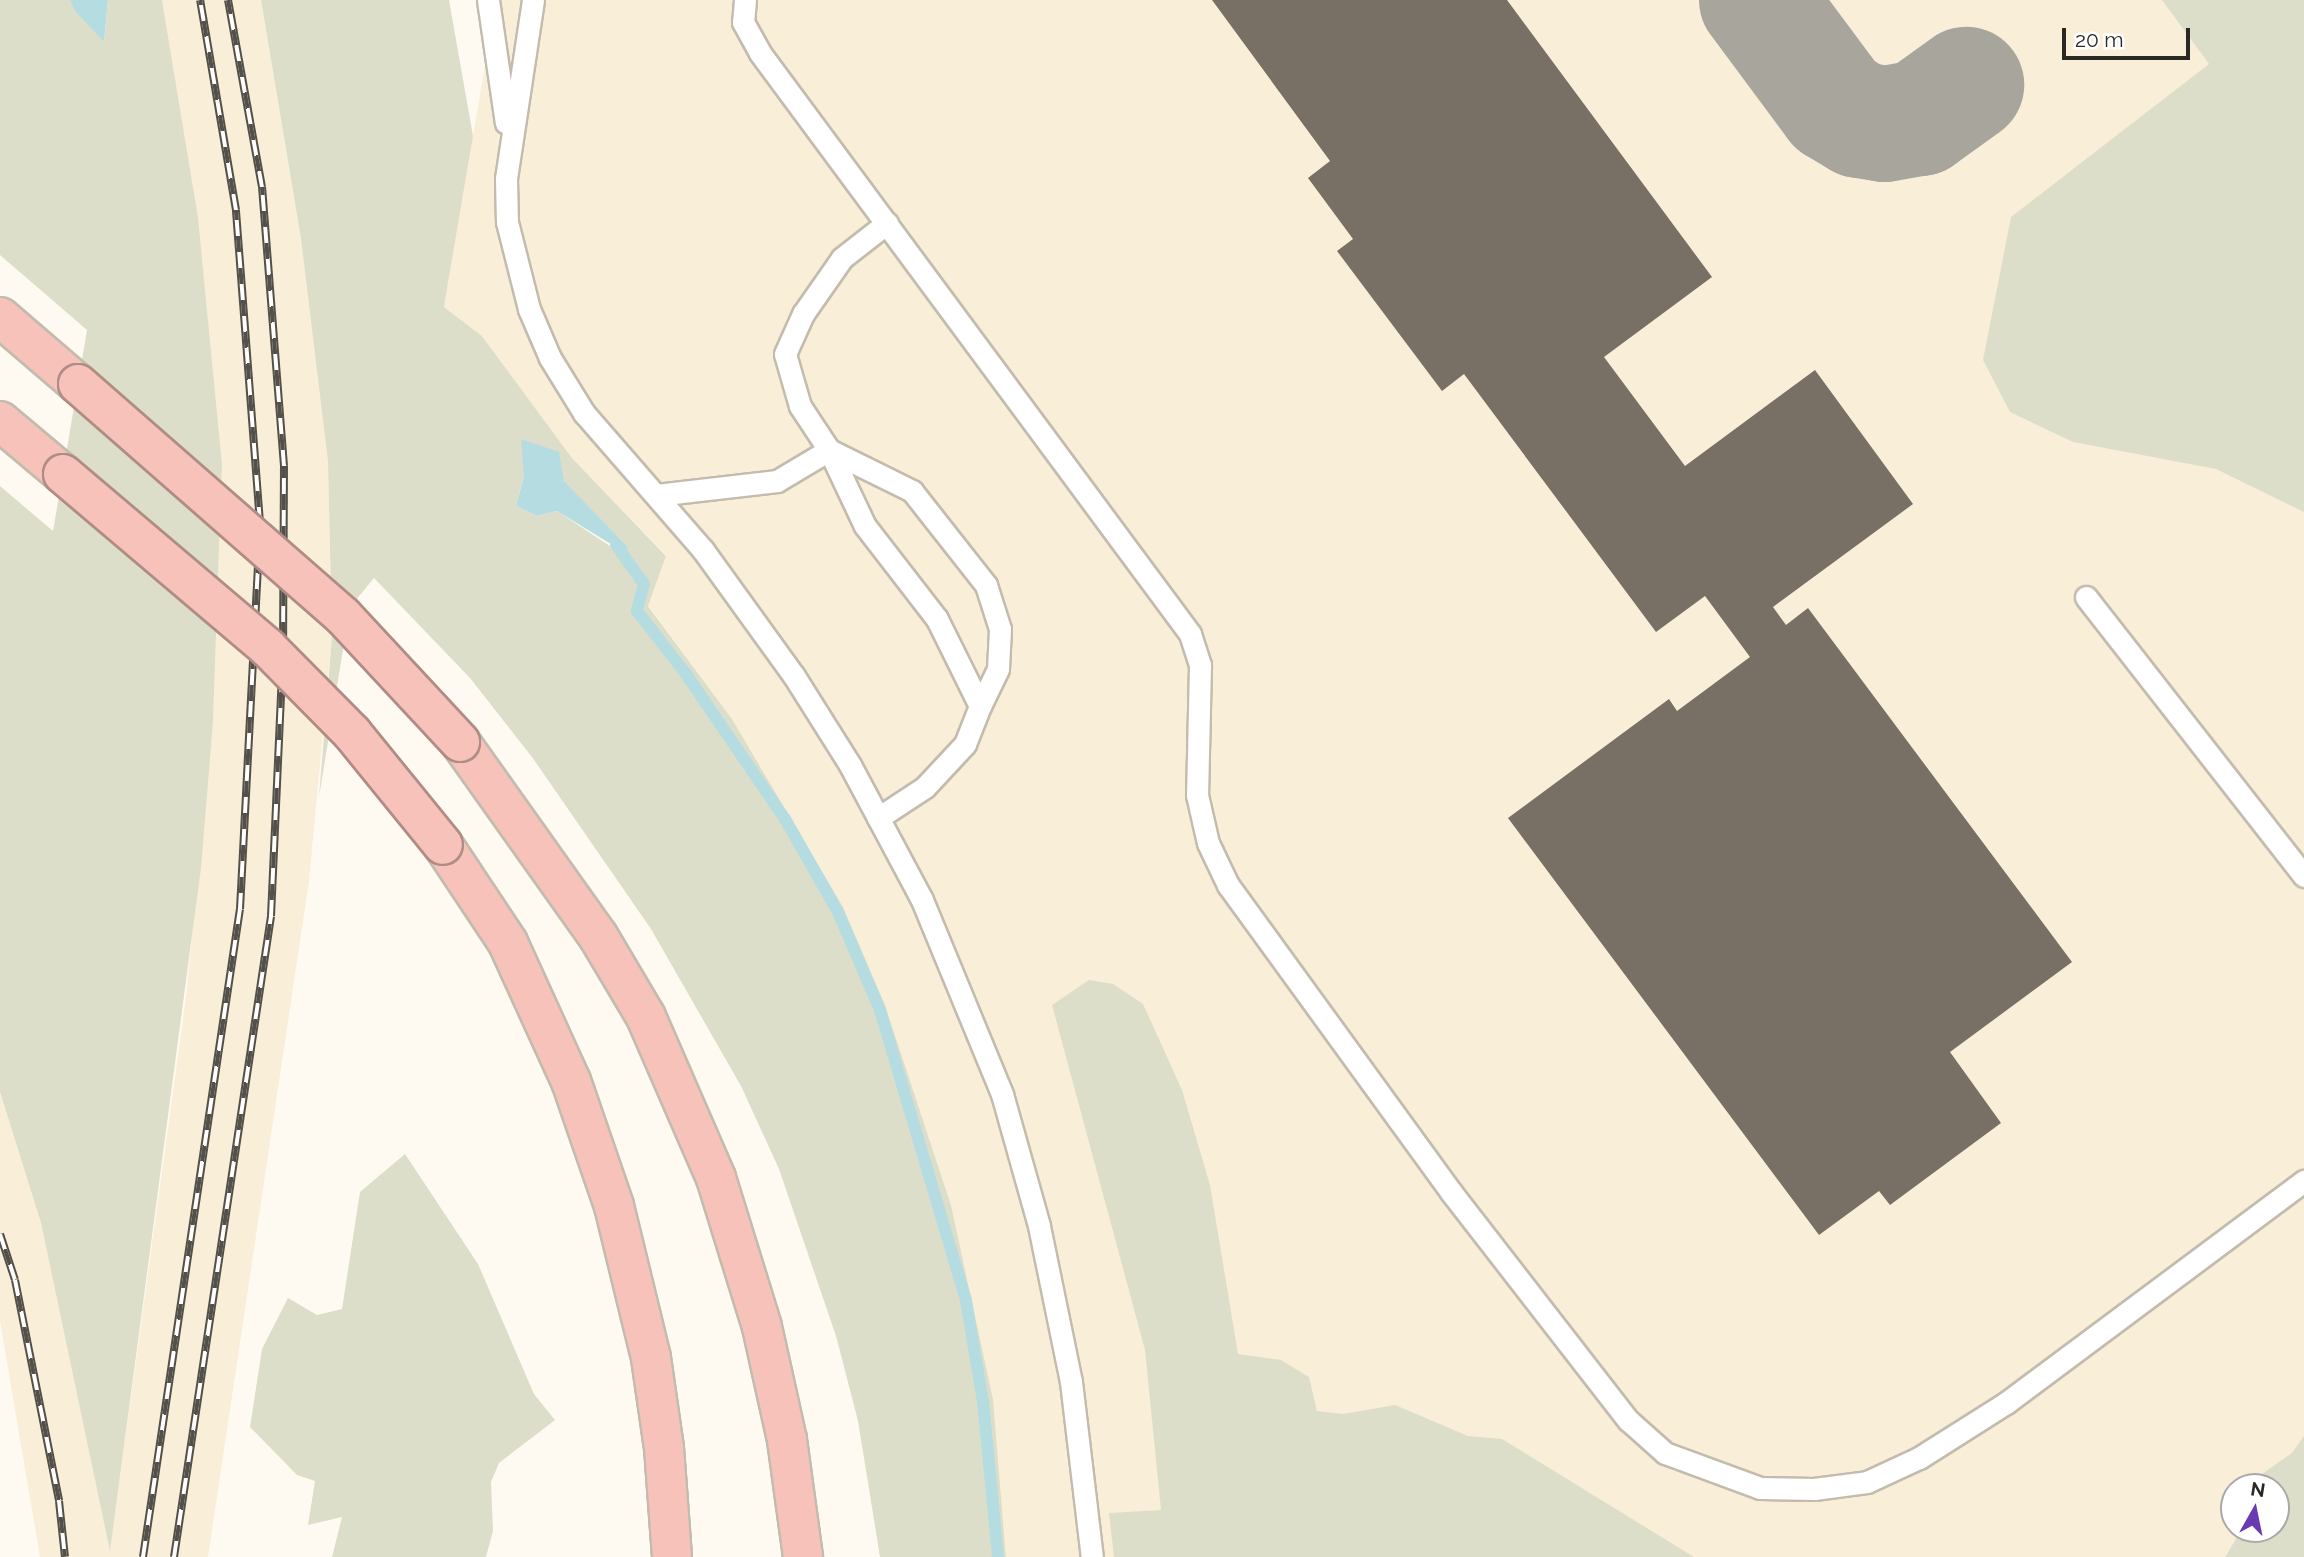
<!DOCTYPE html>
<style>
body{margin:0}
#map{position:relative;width:2304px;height:1557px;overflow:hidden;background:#fefaf1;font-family:Raleway,sans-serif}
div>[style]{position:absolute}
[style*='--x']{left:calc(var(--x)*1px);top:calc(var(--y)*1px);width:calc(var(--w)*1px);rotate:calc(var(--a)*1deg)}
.built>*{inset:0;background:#f9eed8}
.green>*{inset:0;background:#dddec9}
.water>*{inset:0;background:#b5dde1}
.stream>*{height:12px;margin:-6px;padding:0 6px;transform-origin:6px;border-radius:6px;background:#b5dde1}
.taxiway>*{height:116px;margin:-58px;padding:0 58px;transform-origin:58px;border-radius:58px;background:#a8a59d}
.building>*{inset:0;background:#787064}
.roads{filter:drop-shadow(2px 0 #c3bcae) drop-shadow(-2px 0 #c3bcae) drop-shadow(0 2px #c3bcae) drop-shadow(0 -2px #c3bcae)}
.service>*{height:21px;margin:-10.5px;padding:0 10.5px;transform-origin:10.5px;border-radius:10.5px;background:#fff}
.motorway>*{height:38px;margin:-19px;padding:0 19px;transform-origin:19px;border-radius:19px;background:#f6c2ba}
.rail>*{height:8px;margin-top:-4px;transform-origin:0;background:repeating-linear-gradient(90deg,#fff 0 16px,#525049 0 32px);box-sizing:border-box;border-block:2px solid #525049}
.bridges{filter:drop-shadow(2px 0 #af8c85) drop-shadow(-2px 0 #af8c85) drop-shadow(0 2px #af8c85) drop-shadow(0 -2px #af8c85)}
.motorway-bridge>*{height:38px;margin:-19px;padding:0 19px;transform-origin:19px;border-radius:19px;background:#f6c2ba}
span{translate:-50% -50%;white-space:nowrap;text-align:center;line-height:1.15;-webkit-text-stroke:5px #fff;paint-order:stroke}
.north{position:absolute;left:2220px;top:1473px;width:70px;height:70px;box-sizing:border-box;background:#fff;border:2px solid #aaa9a7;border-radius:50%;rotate:9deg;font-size:19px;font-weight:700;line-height:28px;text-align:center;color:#2a2822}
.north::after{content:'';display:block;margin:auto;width:24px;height:32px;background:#6a3ab1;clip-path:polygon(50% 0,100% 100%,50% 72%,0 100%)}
.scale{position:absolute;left:2062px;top:28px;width:128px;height:32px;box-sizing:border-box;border:4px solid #2a2822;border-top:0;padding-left:9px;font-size:21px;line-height:24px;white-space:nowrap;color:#2a2822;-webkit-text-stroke:5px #fff;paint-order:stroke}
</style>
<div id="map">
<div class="built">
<i style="clip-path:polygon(162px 0,261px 0,301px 239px,328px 462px,332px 636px,309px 881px,208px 1557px,40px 1557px,0 1321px,0 1092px,41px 1223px,110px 1549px,186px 997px,213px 722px,222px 464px,198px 217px)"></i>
<i style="clip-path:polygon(evenodd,496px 0,2304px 0,2304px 1557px,1006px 1557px,993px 1399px,951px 1205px,885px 1005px,843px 907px,732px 719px,648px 605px,666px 555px,572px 458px,482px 336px,444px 307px,496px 0,2234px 1487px,2276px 1487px,2276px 1529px,2234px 1529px,2234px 1487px)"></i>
</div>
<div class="green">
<i style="clip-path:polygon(0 0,70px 0,104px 42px,108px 0,162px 0,198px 217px,222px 464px,213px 722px,201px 868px,110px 1551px,41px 1223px,0 1092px,0 486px,53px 531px,87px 330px,0 255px)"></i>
<i style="clip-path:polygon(evenodd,261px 0,449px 0,473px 136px,444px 307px,482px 336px,572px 458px,666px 556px,648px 606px,732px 719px,843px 907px,885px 1005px,951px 1205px,993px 1399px,1006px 1557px,880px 1557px,858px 1421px,836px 1336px,779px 1169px,741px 1086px,651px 929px,532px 757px,470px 678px,374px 578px,350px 607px,319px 797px,332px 636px,328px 462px,301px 239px,261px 0,524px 476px,563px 481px,627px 546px,619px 552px,557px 511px,537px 516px,516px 506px,524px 476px)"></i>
<i style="clip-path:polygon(2162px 0,2304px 0,2304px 512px,2216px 469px,2073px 442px,2010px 412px,1983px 360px,2011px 217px,2209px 64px)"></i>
<i style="clip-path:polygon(1089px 980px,1113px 984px,1143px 1004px,1182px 1090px,1210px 1185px,1238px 1354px,1281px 1360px,1309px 1377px,1317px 1411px,1343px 1414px,1395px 1405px,1468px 1436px,1502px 1439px,1694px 1557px,1114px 1557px,1109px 1513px,1161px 1510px,1145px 1350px,1052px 1005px)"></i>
<i style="clip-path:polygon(405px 1154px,478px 1264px,534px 1394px,555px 1420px,499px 1463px,491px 1482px,493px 1531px,486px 1557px,332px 1557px,342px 1517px,308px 1525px,315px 1481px,297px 1475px,250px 1427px,262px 1349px,288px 1298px,317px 1315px,342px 1309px,360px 1192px)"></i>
<i style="clip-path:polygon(2304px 1436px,2304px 1557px,2225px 1557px,2242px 1529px,2276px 1529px,2276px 1487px,2249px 1483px,2292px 1453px)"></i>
</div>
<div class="water">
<i style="clip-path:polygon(70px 0,108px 0,104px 42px,76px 12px)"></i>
<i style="clip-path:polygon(521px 439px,559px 452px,564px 481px,627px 546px,627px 554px,557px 511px,537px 516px,516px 506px,524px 476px)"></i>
</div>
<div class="stream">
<i style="--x:616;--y:545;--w:48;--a:54.3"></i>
<i style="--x:644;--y:584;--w:28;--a:105"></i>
<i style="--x:637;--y:611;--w:80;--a:52.1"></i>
<i style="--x:686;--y:674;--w:176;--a:55.7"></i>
<i style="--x:785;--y:819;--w:107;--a:60.3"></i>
<i style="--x:838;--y:912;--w:107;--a:66.8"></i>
<i style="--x:880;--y:1010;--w:303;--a:73.5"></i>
<i style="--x:966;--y:1301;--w:101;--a:80.4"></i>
<i style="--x:983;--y:1401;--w:157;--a:84.5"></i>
</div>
<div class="taxiway">
<i style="--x:1757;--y:0;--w:131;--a:53.4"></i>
<i style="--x:1835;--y:105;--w:29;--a:31"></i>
<i style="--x:1860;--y:120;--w:25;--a:9"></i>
<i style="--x:1885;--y:124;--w:36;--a:-10"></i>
<i style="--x:1920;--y:118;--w:57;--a:-35.7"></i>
</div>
<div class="building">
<i style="clip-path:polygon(1212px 0,1507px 0,1712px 277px,1604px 357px,1685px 466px,1815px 370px,1913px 504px,1773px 607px,1786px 625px,1808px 608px,2072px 962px,1950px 1052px,2001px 1123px,1890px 1205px,1879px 1191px,1819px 1235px,1508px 818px,1669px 699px,1677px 711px,1750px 657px,1705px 596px,1656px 632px,1464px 374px,1442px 391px,1337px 251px,1353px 239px,1308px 178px,1330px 161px)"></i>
</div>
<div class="roads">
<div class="service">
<i style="--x:488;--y:0;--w:124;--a:81.7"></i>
<i style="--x:533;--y:0;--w:181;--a:98.6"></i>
<i style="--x:506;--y:179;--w:43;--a:88.7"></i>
<i style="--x:507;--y:222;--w:90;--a:75.8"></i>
<i style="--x:529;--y:309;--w:53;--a:66.8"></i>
<i style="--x:550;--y:358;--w:65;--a:58.3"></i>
<i style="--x:584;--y:413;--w:181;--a:49"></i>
<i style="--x:703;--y:550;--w:155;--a:54.2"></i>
<i style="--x:794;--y:676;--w:105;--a:57.8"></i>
<i style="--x:850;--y:765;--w:153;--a:61.9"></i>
<i style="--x:922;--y:900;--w:210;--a:67.6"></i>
<i style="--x:1002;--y:1094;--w:137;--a:74.3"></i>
<i style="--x:1039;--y:1226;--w:159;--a:78.4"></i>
<i style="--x:1071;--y:1382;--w:176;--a:83.2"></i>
<i style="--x:745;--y:0;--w:22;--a:95"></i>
<i style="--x:743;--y:22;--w:35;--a:61"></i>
<i style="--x:760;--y:53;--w:723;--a:53.49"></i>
<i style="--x:1190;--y:634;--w:33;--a:72"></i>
<i style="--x:1200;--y:665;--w:130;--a:91.3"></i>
<i style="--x:1197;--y:795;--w:49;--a:77.1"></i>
<i style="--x:1208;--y:843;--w:47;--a:64.5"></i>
<i style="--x:1228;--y:885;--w:379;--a:54"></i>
<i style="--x:1451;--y:1192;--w:289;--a:52.2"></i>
<i style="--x:1628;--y:1420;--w:50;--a:41.7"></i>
<i style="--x:1665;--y:1453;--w:101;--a:20.2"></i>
<i style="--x:1760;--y:1488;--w:54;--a:1.1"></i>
<i style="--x:1814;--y:1489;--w:53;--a:-7.5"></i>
<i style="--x:1867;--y:1482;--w:57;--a:-24.8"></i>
<i style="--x:1919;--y:1458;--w:103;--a:-32.3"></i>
<i style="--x:2006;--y:1403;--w:372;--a:-36.7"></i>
<i style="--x:829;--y:450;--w:93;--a:26.3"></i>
<i style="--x:912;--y:491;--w:120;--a:51.8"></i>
<i style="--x:986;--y:585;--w:46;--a:72.3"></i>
<i style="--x:1000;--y:629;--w:40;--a:92.9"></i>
<i style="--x:998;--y:669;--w:41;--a:115.9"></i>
<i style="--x:980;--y:706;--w:97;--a:-116.3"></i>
<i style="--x:937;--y:619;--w:118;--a:-127.7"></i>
<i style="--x:865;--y:526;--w:84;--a:-115.3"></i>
<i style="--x:656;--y:495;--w:122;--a:-6.6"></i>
<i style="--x:777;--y:481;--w:61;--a:-30.8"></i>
<i style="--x:829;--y:450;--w:53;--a:-123.4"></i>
<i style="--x:800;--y:406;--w:54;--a:-106.1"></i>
<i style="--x:785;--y:354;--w:44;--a:-65.8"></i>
<i style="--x:803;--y:314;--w:68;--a:-55.1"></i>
<i style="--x:842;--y:258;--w:57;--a:-37.9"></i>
<i style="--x:2086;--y:597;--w:354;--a:52"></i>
<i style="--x:878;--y:818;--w:56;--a:-33.4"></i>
<i style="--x:925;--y:787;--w:59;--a:-47.1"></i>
<i style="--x:965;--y:744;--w:41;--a:-68.5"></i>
</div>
<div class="motorway">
<i style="--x:0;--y:317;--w:103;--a:40.7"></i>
<i style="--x:0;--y:421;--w:82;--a:40.1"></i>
<i style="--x:460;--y:742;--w:238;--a:54.6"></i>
<i style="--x:598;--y:936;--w:94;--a:59.3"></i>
<i style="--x:646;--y:1017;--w:176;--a:66.5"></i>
<i style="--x:716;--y:1178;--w:156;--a:72.8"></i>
<i style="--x:762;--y:1327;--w:116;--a:77.5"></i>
<i style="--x:787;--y:1440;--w:118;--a:82.2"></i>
<i style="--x:443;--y:845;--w:118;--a:56.4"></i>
<i style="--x:508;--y:943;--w:152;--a:65.5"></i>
<i style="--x:571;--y:1081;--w:132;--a:71"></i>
<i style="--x:614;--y:1206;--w:156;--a:76.3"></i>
<i style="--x:651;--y:1358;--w:91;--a:81.8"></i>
<i style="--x:664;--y:1448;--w:109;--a:85.8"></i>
</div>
</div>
<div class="rail">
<i style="--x:0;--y:1234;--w:48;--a:71.9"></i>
<i style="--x:15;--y:1280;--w:225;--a:78.7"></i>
<i style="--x:59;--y:1501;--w:56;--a:83.9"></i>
<i style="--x:143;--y:1557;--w:655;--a:-81.49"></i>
<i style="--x:240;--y:909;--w:387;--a:-87"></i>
<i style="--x:260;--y:523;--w:314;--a:-94.4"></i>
<i style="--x:236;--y:210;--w:213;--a:-99.7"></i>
<i style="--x:174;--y:1557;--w:648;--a:-81.39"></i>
<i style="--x:271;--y:916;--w:262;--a:-87.4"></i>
<i style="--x:283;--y:654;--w:188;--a:-89.7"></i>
<i style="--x:284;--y:466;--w:280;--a:-94.5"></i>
<i style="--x:262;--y:187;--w:190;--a:-100.3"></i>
</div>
<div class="bridges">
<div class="motorway-bridge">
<i style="--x:78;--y:384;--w:352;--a:41.2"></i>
<i style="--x:343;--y:616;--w:172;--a:47.1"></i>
<i style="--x:63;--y:474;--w:269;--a:40.3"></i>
<i style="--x:268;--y:648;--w:120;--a:45.3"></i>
<i style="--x:352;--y:733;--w:144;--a:50.9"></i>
</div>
</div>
<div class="north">N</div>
<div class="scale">20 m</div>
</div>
